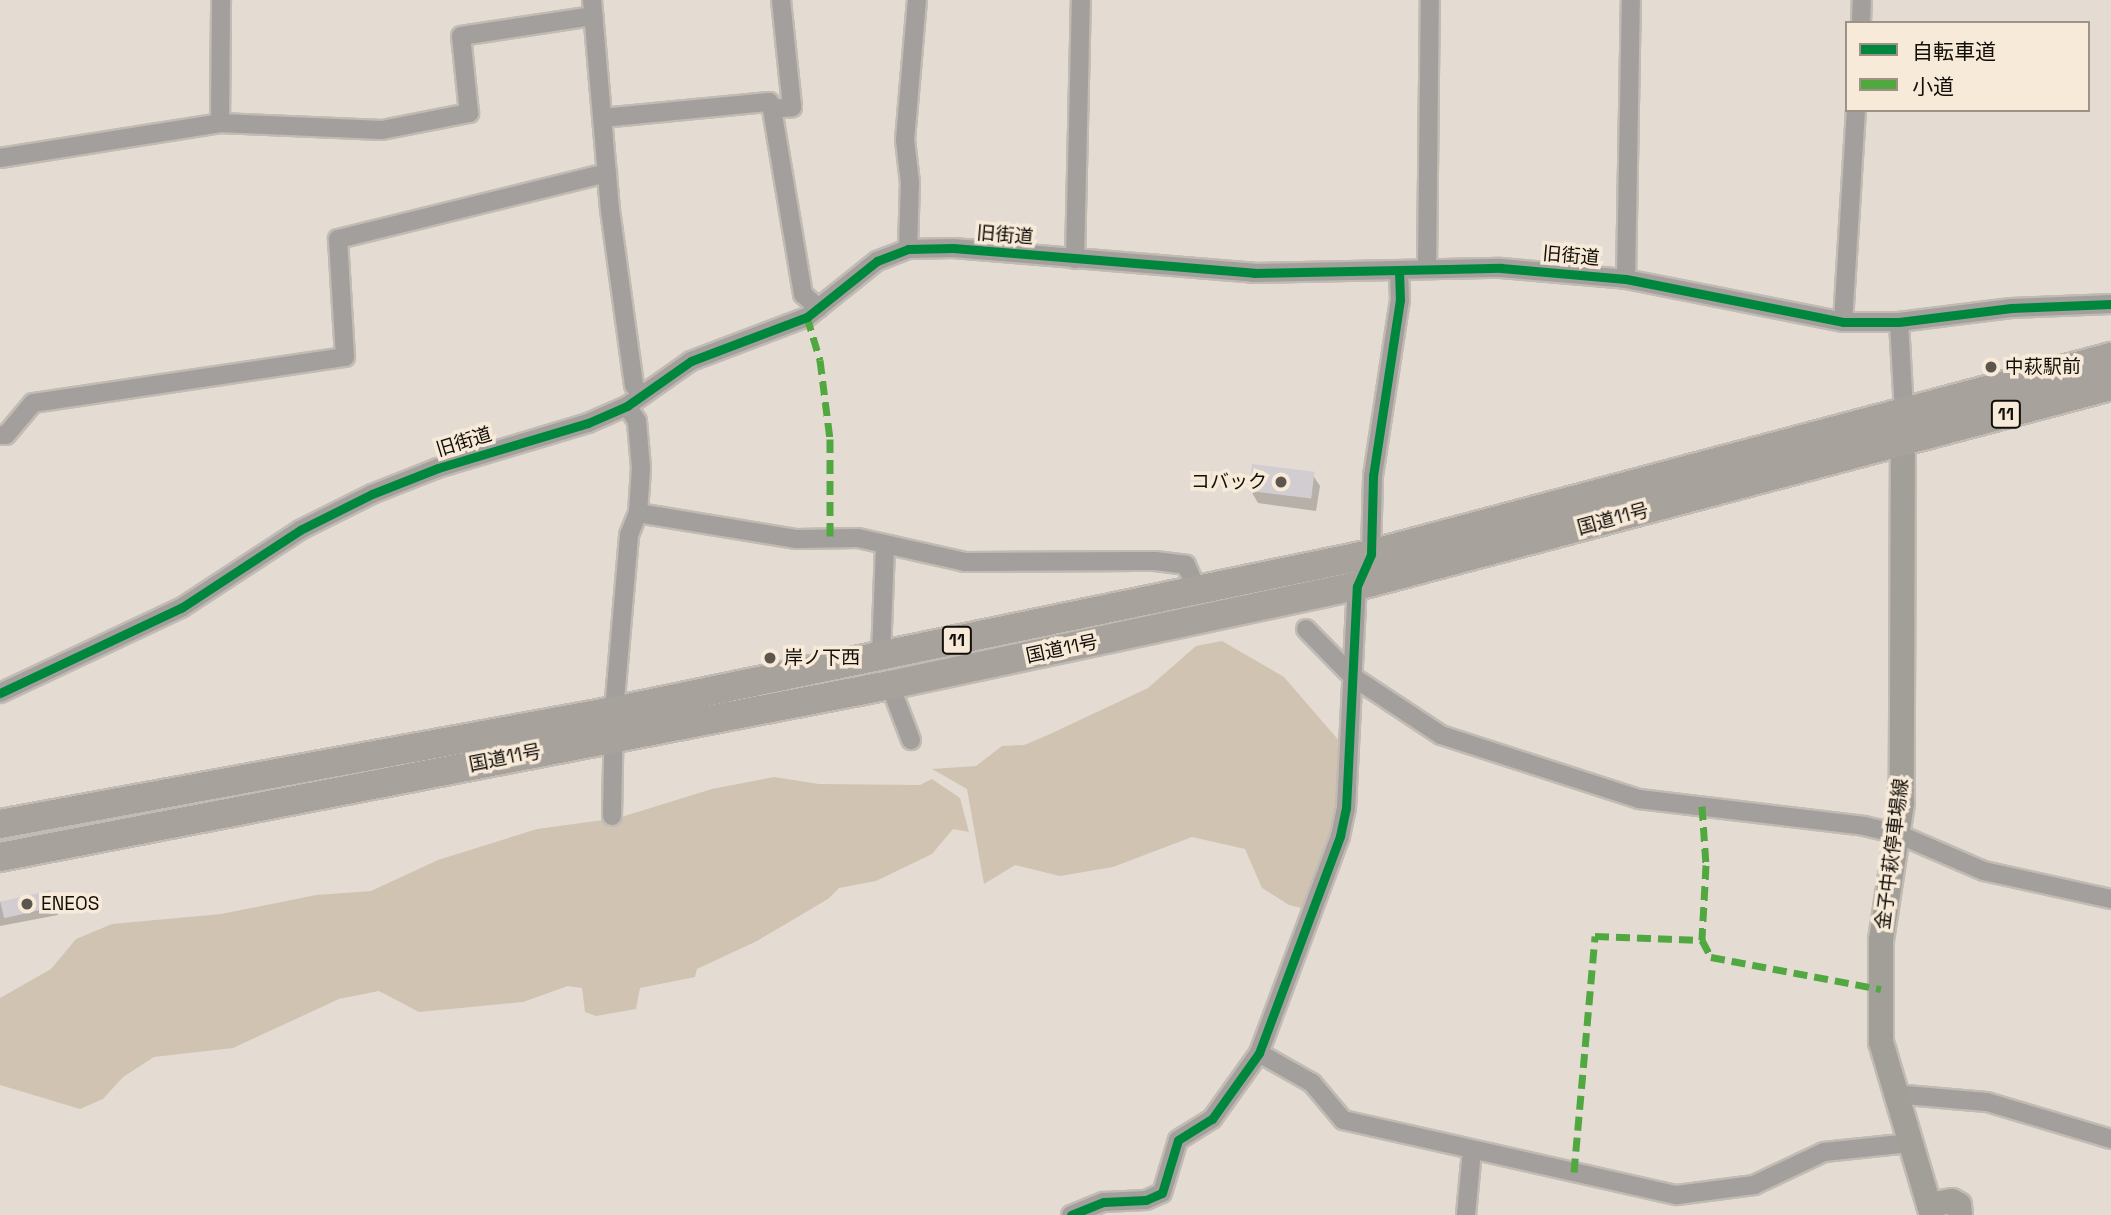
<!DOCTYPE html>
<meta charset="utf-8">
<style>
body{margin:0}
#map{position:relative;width:2111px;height:1215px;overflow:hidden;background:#e4dcd2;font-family:"Space Grotesk","Noto Sans JP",sans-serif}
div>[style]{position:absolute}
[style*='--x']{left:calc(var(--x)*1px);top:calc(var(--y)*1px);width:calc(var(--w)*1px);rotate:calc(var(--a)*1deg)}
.green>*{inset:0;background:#d1c3b2}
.shadow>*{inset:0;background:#0003}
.building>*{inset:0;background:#d2cdd1;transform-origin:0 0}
.roads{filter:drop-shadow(2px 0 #c1bbb3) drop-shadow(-2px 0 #c1bbb3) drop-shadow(0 2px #c1bbb3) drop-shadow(0 -2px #c1bbb3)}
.minor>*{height:18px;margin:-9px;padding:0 9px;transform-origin:9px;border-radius:9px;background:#a29f9c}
.secondary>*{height:24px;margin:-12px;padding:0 12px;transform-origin:12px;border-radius:12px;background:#a29e98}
.trunk>*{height:28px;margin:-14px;padding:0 14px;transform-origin:14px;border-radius:14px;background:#a8a29d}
.quiet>*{height:7px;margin-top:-3.5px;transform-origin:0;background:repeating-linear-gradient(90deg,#51a841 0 14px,transparent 0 21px)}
.cycleway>*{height:9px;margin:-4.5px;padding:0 4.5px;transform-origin:4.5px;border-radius:4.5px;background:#00873e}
.dots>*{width:19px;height:19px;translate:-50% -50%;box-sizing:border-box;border:4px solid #f8ead8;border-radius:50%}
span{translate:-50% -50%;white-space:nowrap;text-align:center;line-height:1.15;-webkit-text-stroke:7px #f8ead8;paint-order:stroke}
.shield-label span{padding:2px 5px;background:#f8ead8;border:2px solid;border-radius:5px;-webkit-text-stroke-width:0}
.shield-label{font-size:18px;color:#120e08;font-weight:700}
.street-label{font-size:19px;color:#120e08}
.poi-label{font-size:19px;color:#120e08}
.left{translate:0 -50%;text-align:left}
.right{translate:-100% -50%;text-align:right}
.legend{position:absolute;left:1845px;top:21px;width:245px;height:91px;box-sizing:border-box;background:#f8ead8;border:2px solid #9c9285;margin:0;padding:9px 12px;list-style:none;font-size:21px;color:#120e08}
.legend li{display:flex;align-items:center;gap:14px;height:35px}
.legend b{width:35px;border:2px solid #9c9285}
</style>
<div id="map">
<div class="green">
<i style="clip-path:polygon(1222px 641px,1284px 677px,1341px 743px,1336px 827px,1305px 909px,1289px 905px,1262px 888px,1245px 849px,1192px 837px,1113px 867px,1060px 876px,1015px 865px,984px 884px,967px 789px,932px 769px,976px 766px,1002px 746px,1024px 745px,1048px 735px,1148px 688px,1196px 646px)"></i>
<i style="clip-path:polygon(774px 777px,819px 784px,920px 785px,932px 779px,960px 798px,969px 832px,953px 829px,932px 854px,876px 881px,839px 888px,828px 899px,757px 941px,697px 969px,695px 977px,640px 988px,636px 1009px,596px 1016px,585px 1012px,582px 988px,568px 986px,523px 1002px,419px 1012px,379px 991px,339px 999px,233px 1048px,154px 1057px,123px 1077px,103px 1099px,80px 1109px,0 1085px,0 998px,51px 969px,76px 939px,112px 924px,221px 914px,316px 895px,371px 891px,438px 860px,537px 829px,618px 818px,712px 789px)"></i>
</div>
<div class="shadow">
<i style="clip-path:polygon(1312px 474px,1320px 486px,1316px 511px,1258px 503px,1251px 491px)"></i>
<i style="clip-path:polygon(50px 892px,58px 915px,0 926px,0 902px)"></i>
</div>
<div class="building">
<i style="left:1252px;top:464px;width:63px;height:27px;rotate:7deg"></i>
<i style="left:51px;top:890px;width:17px;height:52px;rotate:77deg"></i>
</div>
<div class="roads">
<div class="minor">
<i style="--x:592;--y:0;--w:211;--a:85.1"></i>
<i style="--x:610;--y:210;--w:177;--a:82.2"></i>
<i style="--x:634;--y:385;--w:11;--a:56"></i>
<i style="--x:781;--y:0;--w:108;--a:84.1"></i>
<i style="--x:792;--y:107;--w:20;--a:174"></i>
<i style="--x:772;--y:109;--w:188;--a:80.5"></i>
<i style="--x:803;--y:294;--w:21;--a:43"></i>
<i style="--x:1861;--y:23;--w:23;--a:-88"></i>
<i style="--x:602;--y:118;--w:168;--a:-5.5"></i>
<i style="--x:769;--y:102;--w:8;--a:67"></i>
<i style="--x:220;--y:123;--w:162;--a:2.5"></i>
<i style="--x:382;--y:130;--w:89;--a:-11.1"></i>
<i style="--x:469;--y:113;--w:77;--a:-95.9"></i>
<i style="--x:461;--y:36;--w:134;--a:-8.6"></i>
<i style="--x:0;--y:158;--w:223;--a:-9"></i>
<i style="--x:220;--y:123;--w:123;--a:-89.5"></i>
<i style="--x:908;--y:249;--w:66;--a:-88.3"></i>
<i style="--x:910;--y:183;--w:43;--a:-96.6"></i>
<i style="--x:905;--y:140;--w:141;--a:-85.1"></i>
<i style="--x:1075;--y:259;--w:259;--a:-88.7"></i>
<i style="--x:1427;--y:269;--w:269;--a:-89.4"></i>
<i style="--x:1626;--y:279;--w:279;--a:-89"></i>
<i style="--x:1843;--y:322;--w:212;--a:-86.5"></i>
<i style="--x:1899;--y:322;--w:90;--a:86.8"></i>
<i style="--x:0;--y:435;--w:6;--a:0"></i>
<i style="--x:6;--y:435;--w:42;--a:-49.8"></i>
<i style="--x:33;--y:403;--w:315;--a:-8.4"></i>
<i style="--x:345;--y:357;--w:118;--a:-93.4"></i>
<i style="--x:338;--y:239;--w:277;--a:-13.8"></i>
<i style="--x:638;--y:513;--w:161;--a:9.3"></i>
<i style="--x:797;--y:539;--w:61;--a:-0.9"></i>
<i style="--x:858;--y:538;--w:110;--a:12.6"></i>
<i style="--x:965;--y:562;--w:190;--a:-0.3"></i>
<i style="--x:1155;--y:561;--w:31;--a:7"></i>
<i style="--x:1186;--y:565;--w:30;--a:66"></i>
<i style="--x:1306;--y:629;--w:67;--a:45.6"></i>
<i style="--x:1353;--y:677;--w:105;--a:33.4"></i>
<i style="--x:1441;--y:735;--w:208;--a:17.9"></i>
<i style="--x:1639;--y:799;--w:227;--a:6.8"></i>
<i style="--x:1864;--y:826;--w:35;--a:13"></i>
<i style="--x:1898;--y:834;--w:94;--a:23.3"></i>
<i style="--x:1984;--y:871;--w:130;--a:12.4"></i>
<i style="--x:881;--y:656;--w:110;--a:-87.9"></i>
<i style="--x:890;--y:685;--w:59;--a:69.1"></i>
<i style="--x:0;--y:693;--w:200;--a:-25.2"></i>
<i style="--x:181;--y:608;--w:142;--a:-33.2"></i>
<i style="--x:300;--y:530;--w:80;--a:-26.6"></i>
<i style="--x:372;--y:494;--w:71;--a:-21.5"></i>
<i style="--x:438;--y:468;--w:157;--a:-16.7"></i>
<i style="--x:588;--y:423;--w:43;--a:-23.6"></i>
<i style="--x:627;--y:406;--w:78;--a:-35.1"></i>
<i style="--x:691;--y:361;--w:124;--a:-20.8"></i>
<i style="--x:807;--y:317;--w:90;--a:-38.7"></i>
<i style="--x:877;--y:261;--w:33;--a:-21"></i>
<i style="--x:908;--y:249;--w:45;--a:-1.3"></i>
<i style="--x:953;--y:248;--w:302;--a:4.7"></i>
<i style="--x:1254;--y:273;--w:247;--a:-1.2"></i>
<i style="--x:1501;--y:268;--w:125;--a:5"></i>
<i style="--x:1626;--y:279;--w:221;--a:11.2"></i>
<i style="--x:1843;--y:322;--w:56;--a:0"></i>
<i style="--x:1899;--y:322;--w:113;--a:-7.1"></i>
<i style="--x:2011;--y:308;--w:100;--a:-2.3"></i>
<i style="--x:612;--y:816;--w:105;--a:-88.9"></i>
<i style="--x:614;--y:711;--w:177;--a:-85.1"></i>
<i style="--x:629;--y:535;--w:24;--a:-68"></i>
<i style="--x:638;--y:513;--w:45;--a:-86.2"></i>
<i style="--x:641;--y:468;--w:47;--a:-94.9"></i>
<i style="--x:637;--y:421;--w:18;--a:-124"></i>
<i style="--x:1259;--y:1053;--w:61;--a:29.5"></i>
<i style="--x:1312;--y:1083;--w:48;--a:50"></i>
<i style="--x:1343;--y:1120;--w:342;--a:12.7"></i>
<i style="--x:1677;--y:1195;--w:78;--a:-7.4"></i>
<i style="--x:1754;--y:1185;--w:77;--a:-25.2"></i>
<i style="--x:1824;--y:1152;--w:85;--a:-6"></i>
<i style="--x:1894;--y:1094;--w:93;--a:4.9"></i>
<i style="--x:1987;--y:1102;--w:129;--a:16.6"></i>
<i style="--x:1071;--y:1215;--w:35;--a:-22"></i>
<i style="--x:1104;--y:1202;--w:42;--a:-2.7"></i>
<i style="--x:1146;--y:1200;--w:17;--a:-24"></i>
<i style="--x:1162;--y:1193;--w:55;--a:-73.2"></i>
<i style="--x:1178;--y:1140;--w:40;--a:-32"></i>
<i style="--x:1212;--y:1119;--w:81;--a:-54.5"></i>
<i style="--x:1259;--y:1053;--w:232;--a:-69.5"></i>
<i style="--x:1340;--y:836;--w:29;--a:-78"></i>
<i style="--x:1346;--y:808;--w:222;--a:-87.2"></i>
<i style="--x:1357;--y:586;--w:35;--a:-66"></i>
<i style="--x:1371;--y:554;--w:78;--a:-88.5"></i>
<i style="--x:1373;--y:476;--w:178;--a:-81.3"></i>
<i style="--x:1400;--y:300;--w:29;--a:-92"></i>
<i style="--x:1466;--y:1215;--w:65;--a:-84.7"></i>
</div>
<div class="secondary">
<i style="--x:1903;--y:423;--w:380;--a:90.2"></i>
<i style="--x:1902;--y:803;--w:139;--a:98.7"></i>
<i style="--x:1881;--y:940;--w:102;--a:90"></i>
<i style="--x:1881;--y:1042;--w:180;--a:73.6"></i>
<i style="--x:1929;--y:1205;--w:23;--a:-10"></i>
<i style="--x:1952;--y:1201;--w:8;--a:30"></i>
<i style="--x:1959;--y:1205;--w:10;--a:84"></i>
</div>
<div class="trunk">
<i style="--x:0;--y:824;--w:624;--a:-10.43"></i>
<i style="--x:614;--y:711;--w:773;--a:-11.72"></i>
<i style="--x:1371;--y:554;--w:766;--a:-14.91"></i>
<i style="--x:0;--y:857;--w:906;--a:-10.94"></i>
<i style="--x:890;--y:685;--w:477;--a:-12"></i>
<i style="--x:1357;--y:586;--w:780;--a:-14.86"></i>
</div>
</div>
<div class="quiet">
<i style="--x:807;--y:317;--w:45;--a:73.2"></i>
<i style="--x:820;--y:360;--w:80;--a:82.8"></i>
<i style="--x:830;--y:439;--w:97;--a:90"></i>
<i style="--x:1702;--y:806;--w:59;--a:86.1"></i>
<i style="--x:1706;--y:865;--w:75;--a:93.1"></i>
<i style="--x:1702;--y:940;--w:19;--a:62"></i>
<i style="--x:1711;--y:957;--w:173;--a:10.7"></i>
<i style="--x:1574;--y:1172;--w:237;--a:-84.9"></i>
<i style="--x:1595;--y:936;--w:107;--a:2.1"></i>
</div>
<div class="cycleway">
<i style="--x:0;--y:693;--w:200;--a:-25.2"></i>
<i style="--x:181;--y:608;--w:142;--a:-33.2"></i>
<i style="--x:300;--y:530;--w:80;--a:-26.6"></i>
<i style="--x:372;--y:494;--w:71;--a:-21.5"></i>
<i style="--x:438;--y:468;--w:157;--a:-16.7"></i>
<i style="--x:588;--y:423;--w:43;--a:-23.6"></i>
<i style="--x:627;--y:406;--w:78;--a:-35.1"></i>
<i style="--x:691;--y:361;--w:124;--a:-20.8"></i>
<i style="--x:807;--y:317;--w:90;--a:-38.7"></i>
<i style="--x:877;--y:261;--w:33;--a:-21"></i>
<i style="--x:908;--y:249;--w:45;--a:-1.3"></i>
<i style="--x:953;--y:248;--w:302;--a:4.7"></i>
<i style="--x:1254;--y:273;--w:247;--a:-1.2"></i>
<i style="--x:1501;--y:268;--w:125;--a:5"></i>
<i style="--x:1626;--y:279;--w:221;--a:11.2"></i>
<i style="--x:1843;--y:322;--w:56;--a:0"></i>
<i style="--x:1899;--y:322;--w:113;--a:-7.1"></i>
<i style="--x:2011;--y:308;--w:100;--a:-2.3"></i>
<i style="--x:1071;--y:1215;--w:35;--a:-22"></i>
<i style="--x:1104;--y:1202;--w:42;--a:-2.7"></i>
<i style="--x:1146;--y:1200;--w:17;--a:-24"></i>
<i style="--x:1162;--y:1193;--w:55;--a:-73.2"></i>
<i style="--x:1178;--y:1140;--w:40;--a:-32"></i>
<i style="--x:1212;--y:1119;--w:81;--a:-54.5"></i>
<i style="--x:1259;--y:1053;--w:232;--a:-69.5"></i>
<i style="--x:1340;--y:836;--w:29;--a:-78"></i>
<i style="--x:1346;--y:808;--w:222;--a:-87.2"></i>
<i style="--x:1357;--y:586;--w:35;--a:-66"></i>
<i style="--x:1371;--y:554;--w:78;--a:-88.5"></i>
<i style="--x:1373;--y:476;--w:178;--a:-81.3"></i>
<i style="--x:1400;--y:300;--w:29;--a:-92"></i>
</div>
<div class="dots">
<i style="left:1991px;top:367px;background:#5c564f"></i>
<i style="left:1281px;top:482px;background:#5c564f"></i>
<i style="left:770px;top:658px;background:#5c564f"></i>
<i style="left:27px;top:904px;background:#5c564f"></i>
</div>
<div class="shield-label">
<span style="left:2006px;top:414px">11</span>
<span style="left:957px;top:640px">11</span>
</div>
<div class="street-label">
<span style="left:1005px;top:235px;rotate:5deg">旧街道</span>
<span style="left:1571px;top:256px;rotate:5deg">旧街道</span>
<span style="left:464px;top:442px;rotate:-17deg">旧街道</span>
<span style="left:1613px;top:519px;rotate:-15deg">国道11号</span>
<span style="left:1062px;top:649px;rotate:-12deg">国道11号</span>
<span style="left:505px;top:758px;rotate:-11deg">国道11号</span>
<span style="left:1892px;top:854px;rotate:-83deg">金子中萩停車場線</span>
</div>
<div class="poi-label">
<span class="left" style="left:2005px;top:367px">中萩駅前</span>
<span class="right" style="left:1267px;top:482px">コバック</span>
<span class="left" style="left:784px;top:658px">岸ノ下西</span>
<span class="left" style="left:41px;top:904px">ENEOS</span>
</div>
<ul class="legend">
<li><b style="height:9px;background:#00873e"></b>自転車道</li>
<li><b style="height:9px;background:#51a841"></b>小道</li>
</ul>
</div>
